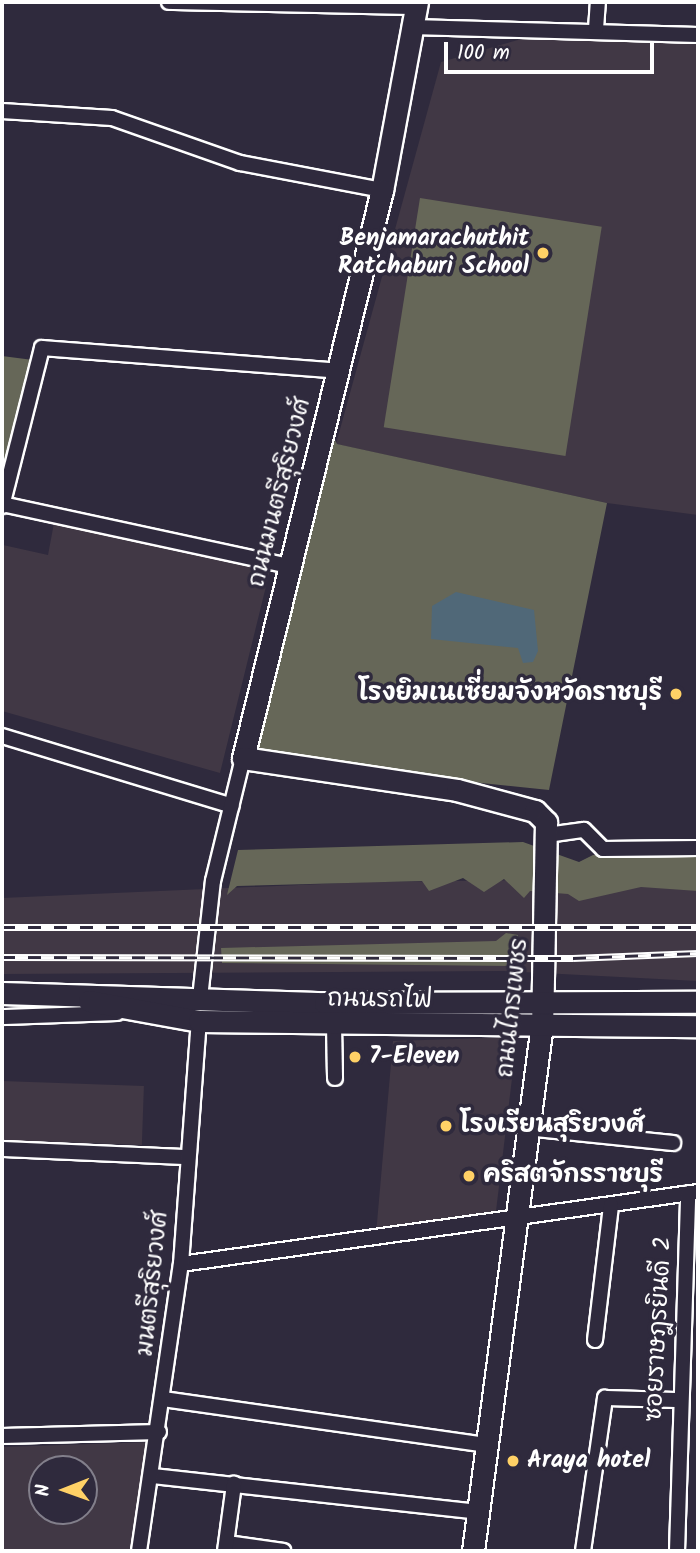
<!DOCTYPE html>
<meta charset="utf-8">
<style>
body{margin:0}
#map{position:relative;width:700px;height:1553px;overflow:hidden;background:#2f2a3d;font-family:Kalam,"Playpen Sans Thai",sans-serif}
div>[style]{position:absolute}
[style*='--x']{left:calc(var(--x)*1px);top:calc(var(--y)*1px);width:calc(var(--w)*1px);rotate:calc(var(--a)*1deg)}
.built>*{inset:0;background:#413845;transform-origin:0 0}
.green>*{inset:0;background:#666758;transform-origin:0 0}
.water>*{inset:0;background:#506878}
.roads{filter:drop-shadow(2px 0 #fff) drop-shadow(-2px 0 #fff) drop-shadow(0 2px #fff) drop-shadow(0 -2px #fff)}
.street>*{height:14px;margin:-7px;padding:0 7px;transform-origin:7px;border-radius:7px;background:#2f2a3d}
.secondary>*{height:21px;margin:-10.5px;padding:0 10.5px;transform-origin:10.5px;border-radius:10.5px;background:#2f2a3d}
.rail>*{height:7px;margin-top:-3.5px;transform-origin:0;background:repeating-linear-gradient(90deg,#2f2a3d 0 13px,#fff 0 26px);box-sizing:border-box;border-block:2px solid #fff}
.dots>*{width:19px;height:19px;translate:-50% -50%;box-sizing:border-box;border:4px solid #2f2a3d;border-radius:50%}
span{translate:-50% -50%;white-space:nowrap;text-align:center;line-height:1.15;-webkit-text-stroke:7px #2f2a3d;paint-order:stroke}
.poi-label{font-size:24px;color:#fff;font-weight:700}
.right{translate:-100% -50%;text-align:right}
.left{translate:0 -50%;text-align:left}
.street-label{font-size:24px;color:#fff}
.frame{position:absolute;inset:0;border:4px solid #fff;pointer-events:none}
.north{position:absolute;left:28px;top:1455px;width:70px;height:70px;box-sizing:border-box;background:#2f2a3d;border:2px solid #827f8b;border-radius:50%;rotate:269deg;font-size:19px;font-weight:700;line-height:28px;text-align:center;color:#fff}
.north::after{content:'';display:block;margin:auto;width:24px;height:32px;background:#ffd166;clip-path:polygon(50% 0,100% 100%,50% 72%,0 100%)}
.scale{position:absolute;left:444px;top:42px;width:210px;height:32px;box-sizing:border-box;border:4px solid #fff;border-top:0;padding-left:9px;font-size:21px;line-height:24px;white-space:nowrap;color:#fff;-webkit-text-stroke:5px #2f2a3d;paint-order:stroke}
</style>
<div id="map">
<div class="built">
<i style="clip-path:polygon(525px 38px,698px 43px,698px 515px,607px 503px,336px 444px,441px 62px)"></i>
<i style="clip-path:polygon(54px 523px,271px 566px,220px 773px,2px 711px,3px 545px,48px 555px)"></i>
<i style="clip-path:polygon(698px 878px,698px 981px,503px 971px,2px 974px,2px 898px,367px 882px)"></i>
<i style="clip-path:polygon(517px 1037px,496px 1211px,376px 1234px,393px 1041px)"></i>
<i style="left:2px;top:1081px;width:142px;height:59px;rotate:2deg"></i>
<i style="clip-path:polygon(evenodd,153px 1442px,131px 1551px,2px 1551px,2px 1447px,153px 1442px,42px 1469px,84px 1469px,84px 1511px,42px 1511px,42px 1469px)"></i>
</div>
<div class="green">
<i style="left:420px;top:198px;width:184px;height:232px;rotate:9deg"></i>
<i style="clip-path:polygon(2px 356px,33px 360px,2px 477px)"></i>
<i style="clip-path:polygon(325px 420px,337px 444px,607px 503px,549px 790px,243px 758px)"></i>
<i style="clip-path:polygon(523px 842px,579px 862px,593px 855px,698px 853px,698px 891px,641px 887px,579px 901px,568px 894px,530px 891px,524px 898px,504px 879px,484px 892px,463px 878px,429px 891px,422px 881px,237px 886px,227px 895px,238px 850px)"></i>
<i style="clip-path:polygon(506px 933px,518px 935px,515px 966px,222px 963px,221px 948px,496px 941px)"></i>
</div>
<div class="water">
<i style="clip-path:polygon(456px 592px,534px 610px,538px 651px,533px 662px,523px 663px,518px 648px,431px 639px,432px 606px)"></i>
</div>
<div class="roads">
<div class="street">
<i style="--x:169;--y:2;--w:247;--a:1.2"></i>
<i style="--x:412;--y:27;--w:286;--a:1.6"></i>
<i style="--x:596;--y:29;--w:27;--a:-86"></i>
<i style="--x:2;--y:111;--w:110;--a:3.6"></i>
<i style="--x:112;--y:118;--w:136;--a:19.4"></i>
<i style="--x:240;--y:163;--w:145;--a:10.8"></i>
<i style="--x:2;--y:504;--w:293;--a:12.2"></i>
<i style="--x:2;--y:506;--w:163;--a:-75.8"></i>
<i style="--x:42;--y:348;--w:297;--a:4.4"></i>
<i style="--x:2;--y:736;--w:240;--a:16.9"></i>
<i style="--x:547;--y:835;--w:37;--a:-8"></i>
<i style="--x:584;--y:830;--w:27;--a:45"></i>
<i style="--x:603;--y:849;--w:95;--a:-0.6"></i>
<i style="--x:200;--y:998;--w:118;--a:-83.7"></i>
<i style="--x:213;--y:881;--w:127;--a:-76.3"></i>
<i style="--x:2;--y:1017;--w:115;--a:-2"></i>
<i style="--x:334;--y:1025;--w:53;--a:88.9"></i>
<i style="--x:526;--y:1128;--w:148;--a:5.8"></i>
<i style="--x:2;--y:1149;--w:186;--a:2.5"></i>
<i style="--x:181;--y:1264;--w:522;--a:-7.93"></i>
<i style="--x:595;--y:1340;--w:136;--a:-83.2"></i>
<i style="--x:163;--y:1399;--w:326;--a:8.1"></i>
<i style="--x:2;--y:1436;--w:157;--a:-1.5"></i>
<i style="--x:153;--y:1476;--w:327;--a:6.3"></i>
<i style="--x:227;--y:1543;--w:57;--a:8.1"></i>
<i style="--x:139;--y:1551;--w:290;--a:-81.7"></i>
<i style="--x:181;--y:1264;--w:244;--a:-85.8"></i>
<i style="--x:225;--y:1551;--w:68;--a:-82.3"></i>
<i style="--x:583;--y:1551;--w:155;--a:-81.8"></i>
<i style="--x:605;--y:1398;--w:72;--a:1.6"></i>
<i style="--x:677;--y:1551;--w:358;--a:-88.2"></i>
</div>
<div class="secondary">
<i style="--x:417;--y:2;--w:191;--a:100.5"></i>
<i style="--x:382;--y:190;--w:585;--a:103.75"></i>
<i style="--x:243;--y:758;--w:216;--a:8.5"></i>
<i style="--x:457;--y:790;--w:81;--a:15.1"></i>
<i style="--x:535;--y:811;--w:16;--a:45"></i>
<i style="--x:546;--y:822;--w:202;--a:91.1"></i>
<i style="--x:542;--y:1024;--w:531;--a:97.46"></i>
<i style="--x:2;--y:993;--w:323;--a:1.8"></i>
<i style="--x:325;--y:1003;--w:373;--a:-0.2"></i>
<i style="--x:89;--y:1001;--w:112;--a:10.3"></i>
<i style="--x:199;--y:1021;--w:499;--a:0.6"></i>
</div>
</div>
<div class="rail">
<i style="--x:2;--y:927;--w:696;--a:0"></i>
<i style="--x:2;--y:957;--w:571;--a:0.1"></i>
<i style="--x:573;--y:958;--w:125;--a:-2.3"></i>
</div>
<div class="dots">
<i style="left:543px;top:253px;background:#ffd166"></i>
<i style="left:676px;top:694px;background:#ffd166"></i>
<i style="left:355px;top:1057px;background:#ffd166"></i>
<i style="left:446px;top:1126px;background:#ffd166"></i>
<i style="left:469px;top:1176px;background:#ffd166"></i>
<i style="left:513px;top:1461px;background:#ffd166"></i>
</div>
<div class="poi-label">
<span class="right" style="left:529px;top:253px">Benjamarachuthit<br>Ratchaburi School</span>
<span class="right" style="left:662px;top:694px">โรงยิมเนเซี่ยมจังหวัดราชบุรี</span>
<span class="left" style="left:369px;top:1057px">7-Eleven</span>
<span class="left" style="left:460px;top:1126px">โรงเรียนสุริยวงศ์</span>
<span class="left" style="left:483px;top:1176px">คริสตจักรราชบุรี</span>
<span class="left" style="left:527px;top:1461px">Araya hotel</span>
</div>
<div class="street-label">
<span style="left:280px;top:493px;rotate:-76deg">ถนนมนตรีสุริยวงศ์</span>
<span style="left:380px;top:1000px;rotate:1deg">ถนนรถไฟ</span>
<span style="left:513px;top:1008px;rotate:-84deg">ถนนไกรเพชร</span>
<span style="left:153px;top:1284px;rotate:-84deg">มนตรีสุริยวงศ์</span>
<span style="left:659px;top:1329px;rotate:-87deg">ซอยราษฎรยินดี 2</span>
</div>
<div class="frame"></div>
<div class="north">N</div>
<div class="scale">100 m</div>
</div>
